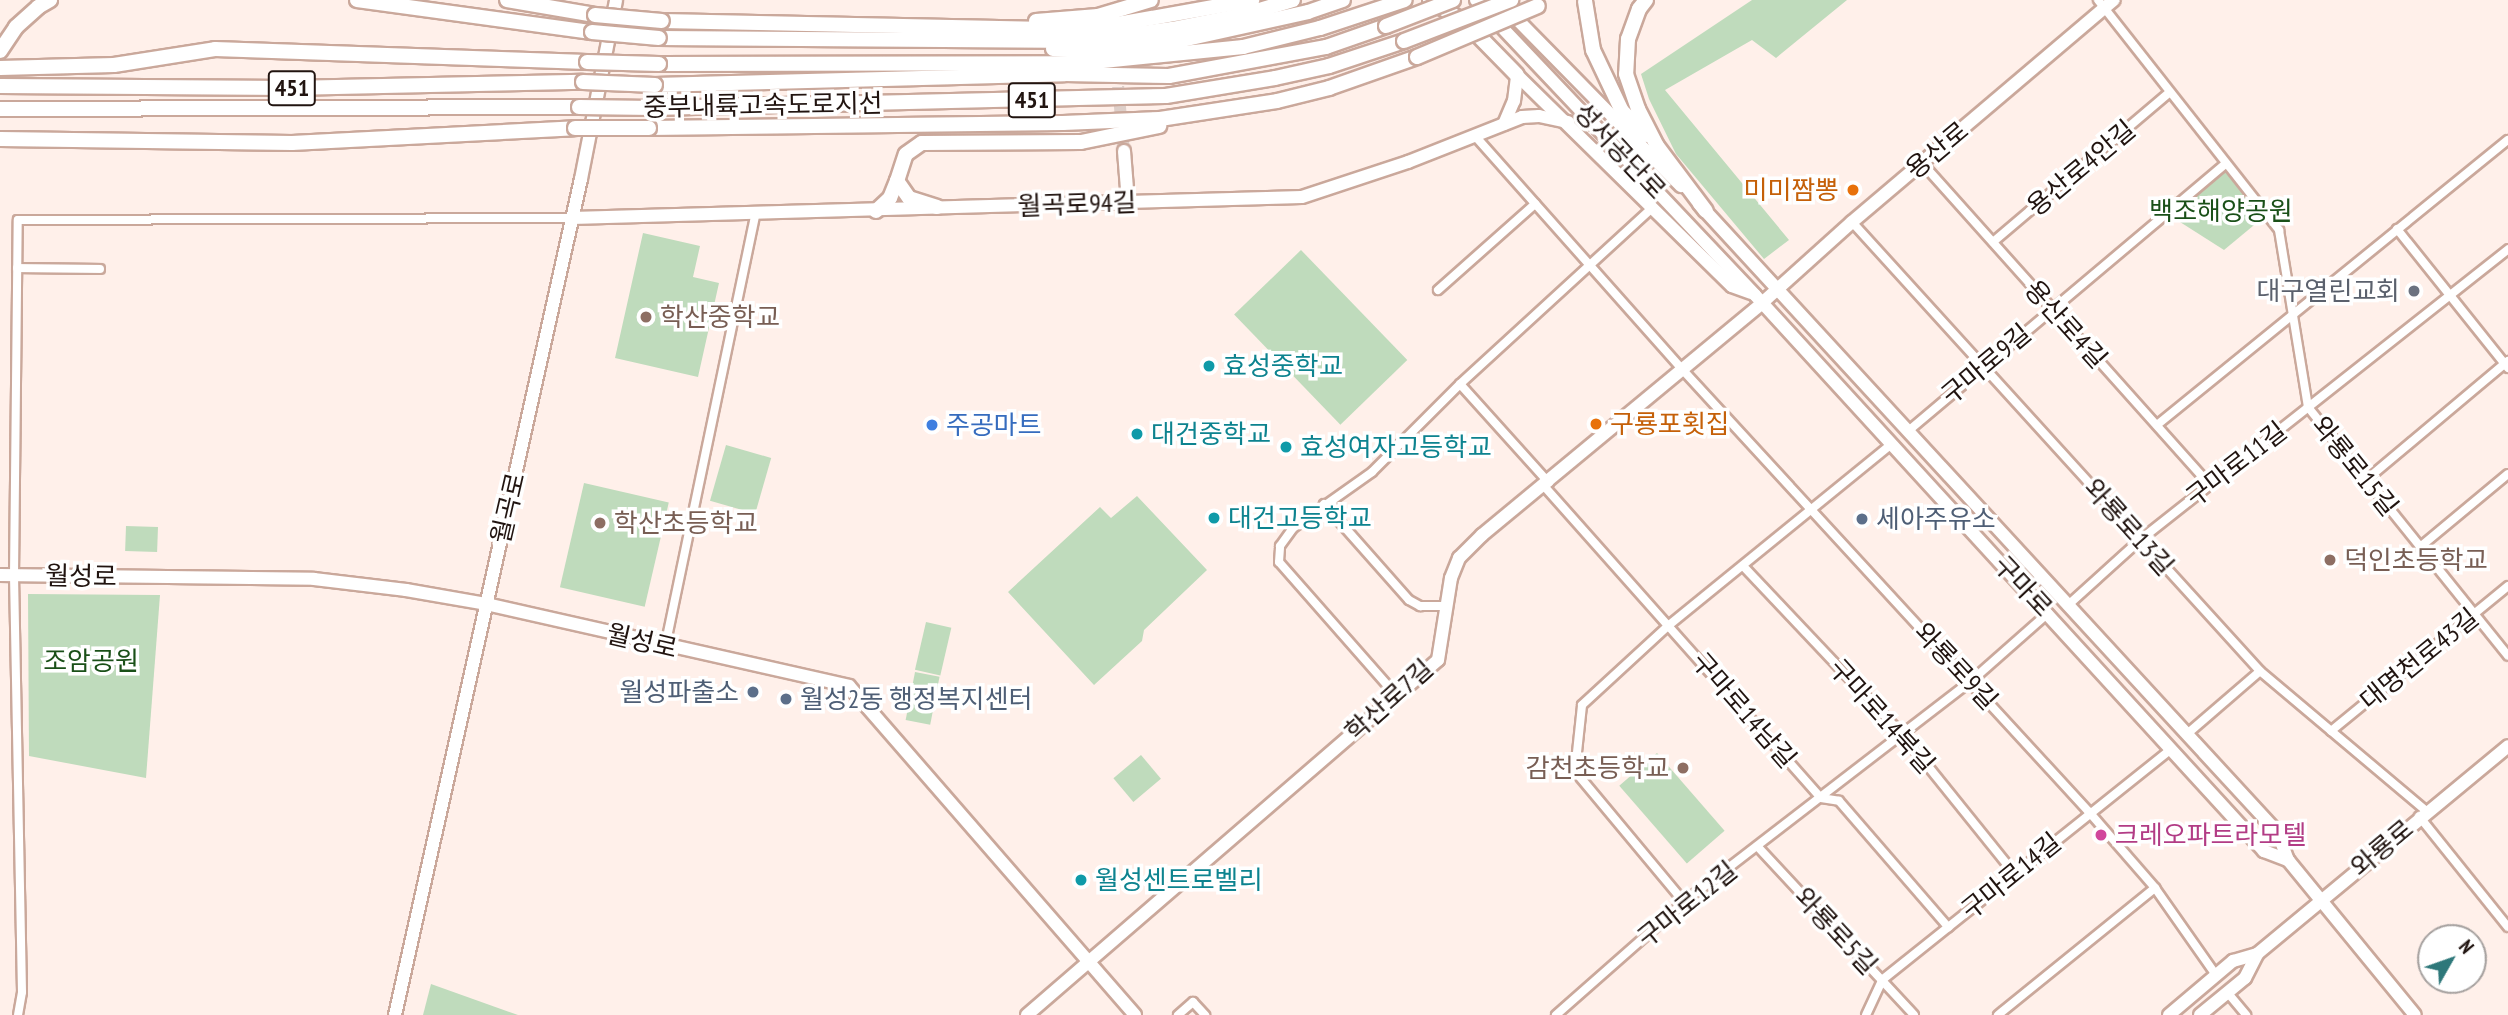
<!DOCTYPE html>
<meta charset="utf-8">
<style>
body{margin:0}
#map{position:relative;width:2508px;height:1015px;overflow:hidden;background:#fff0ea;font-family:"PT Sans Narrow","Noto Sans KR",sans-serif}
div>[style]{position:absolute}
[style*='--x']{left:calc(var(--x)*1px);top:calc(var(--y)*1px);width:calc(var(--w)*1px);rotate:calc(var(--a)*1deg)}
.green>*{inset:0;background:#bfdbbc;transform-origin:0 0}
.secondary-tunnel>*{height:12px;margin-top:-6px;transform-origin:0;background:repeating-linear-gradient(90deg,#decfc9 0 12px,transparent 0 18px)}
.roads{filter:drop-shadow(2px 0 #caa89b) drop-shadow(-2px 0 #caa89b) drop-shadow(0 2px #caa89b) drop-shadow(0 -2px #caa89b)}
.street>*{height:8px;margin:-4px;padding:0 4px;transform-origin:4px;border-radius:4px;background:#fff}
.secondary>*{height:12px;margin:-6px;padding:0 6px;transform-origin:6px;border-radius:6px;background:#fff}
.highway>*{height:14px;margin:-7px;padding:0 7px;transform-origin:7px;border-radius:7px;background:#fff}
.bridges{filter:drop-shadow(2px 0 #caa89b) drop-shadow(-2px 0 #caa89b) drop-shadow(0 2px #caa89b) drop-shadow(0 -2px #caa89b)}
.highway-bridge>*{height:14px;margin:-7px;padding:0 7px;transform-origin:7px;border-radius:7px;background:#fff}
.dots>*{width:19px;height:19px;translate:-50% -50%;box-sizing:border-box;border:4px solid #fff;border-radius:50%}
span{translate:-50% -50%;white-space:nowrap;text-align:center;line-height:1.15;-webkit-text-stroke:7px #fff;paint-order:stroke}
.shield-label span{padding:2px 5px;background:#fff;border:2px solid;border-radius:5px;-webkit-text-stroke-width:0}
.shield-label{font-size:24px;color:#211410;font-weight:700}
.street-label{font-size:26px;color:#211410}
.food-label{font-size:26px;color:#c56008}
.right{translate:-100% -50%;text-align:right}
.left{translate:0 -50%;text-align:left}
.park-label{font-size:26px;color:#1a5018}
.worship-label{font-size:26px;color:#5b616d}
.education-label{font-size:26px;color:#785e54}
.culture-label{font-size:26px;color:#0d838f}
.shop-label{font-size:26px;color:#366cbe}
.service-label{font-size:26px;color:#4e5e75}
.hotel-label{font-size:26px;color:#b23c85}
.north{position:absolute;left:2417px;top:924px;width:70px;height:70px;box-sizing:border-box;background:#fff;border:2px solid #a6a19f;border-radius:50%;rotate:50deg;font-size:19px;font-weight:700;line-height:28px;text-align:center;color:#211410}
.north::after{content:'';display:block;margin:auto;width:24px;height:32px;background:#2e787a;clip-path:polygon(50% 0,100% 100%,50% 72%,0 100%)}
</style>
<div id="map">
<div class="green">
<i style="clip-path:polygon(1752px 0,1847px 0,1776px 58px,1752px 40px,1665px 90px,1789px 240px,1764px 259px,1676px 154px,1649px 99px,1641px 74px)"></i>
<i style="clip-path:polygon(2225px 167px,2265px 216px,2224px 250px,2169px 215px)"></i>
<i style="clip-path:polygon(643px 233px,700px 246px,693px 277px,719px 283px,698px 377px,615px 358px)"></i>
<i style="left:1301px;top:250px;width:153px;height:93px;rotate:46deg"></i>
<i style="left:726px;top:445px;width:47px;height:58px;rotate:16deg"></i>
<i style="left:584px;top:483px;width:87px;height:107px;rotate:13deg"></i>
<i style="clip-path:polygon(1137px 496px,1207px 570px,1144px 630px,1142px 641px,1094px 685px,1008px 592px,1100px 507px,1111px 518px)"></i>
<i style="left:126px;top:526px;width:32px;height:25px;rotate:2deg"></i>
<i style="clip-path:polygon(28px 594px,160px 595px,146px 778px,29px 756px)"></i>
<i style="left:926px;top:622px;width:26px;height:49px;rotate:13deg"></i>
<i style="left:915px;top:672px;width:25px;height:49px;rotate:11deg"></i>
<i style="left:1657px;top:753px;width:103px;height:50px;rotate:49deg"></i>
<i style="left:1141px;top:755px;width:31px;height:36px;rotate:50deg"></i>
<i style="clip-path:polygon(431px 984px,518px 1015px,423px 1015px)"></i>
</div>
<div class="secondary-tunnel">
<i style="--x:1115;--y:51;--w:100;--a:84.9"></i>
</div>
<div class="roads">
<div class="street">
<i style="--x:2098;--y:0;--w:293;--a:51.8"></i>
<i style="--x:2279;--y:230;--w:179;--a:80.7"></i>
<i style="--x:2308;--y:407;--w:319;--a:51.2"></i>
<i style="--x:1476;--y:137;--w:309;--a:48.4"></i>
<i style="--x:1681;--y:368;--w:603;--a:47.42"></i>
<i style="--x:2089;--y:812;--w:101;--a:49"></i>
<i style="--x:2155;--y:888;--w:106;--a:55"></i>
<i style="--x:1922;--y:163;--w:432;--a:48.2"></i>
<i style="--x:1852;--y:222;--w:607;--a:47.74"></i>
<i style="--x:2260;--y:671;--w:217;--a:40.1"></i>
<i style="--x:2397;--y:229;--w:178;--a:51.4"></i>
<i style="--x:1993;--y:242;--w:231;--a:-40.3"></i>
<i style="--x:17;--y:268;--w:83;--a:0.7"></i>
<i style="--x:1438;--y:290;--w:130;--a:-41.6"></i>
<i style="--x:1460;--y:384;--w:262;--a:-42.5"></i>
<i style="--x:2157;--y:425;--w:452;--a:-39.1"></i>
<i style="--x:1907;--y:432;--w:417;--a:-40.1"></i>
<i style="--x:2366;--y:480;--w:185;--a:-40"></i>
<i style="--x:1544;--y:486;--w:417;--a:48.4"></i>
<i style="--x:1821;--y:798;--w:18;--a:9"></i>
<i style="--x:1839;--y:801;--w:167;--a:49.1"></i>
<i style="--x:1324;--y:504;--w:128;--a:48.5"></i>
<i style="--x:1409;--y:600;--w:13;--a:29"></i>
<i style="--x:1420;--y:606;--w:26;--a:0"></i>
<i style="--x:2420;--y:547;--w:114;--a:-39.7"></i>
<i style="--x:1743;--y:566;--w:233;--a:46.6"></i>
<i style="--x:1903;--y:735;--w:177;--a:51.2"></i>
<i style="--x:2067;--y:606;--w:98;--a:-42.1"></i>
<i style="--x:2140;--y:540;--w:469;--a:-38.3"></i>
<i style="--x:665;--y:647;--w:443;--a:-78.2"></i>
<i style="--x:1396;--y:695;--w:177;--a:-131.3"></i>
<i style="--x:1279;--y:562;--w:16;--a:-86"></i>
<i style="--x:1280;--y:546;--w:22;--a:-54"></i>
<i style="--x:1293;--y:528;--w:97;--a:-35.3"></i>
<i style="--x:1372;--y:472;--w:124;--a:-45"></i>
<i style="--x:1460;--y:384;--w:133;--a:48"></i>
<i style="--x:2331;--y:731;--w:229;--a:-39.3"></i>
<i style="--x:2187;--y:734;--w:96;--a:-40.8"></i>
<i style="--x:2419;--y:816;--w:142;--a:51.3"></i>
<i style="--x:1758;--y:847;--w:229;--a:47.1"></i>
<i style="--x:1684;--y:902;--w:170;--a:-129.8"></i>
<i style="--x:1575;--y:771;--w:66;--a:-83.9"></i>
<i style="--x:1582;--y:705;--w:118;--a:-42.6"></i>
<i style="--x:1669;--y:625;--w:287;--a:-39.1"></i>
<i style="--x:2227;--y:992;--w:30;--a:50"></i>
<i style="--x:18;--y:1015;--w:23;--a:-80"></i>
<i style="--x:22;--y:992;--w:417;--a:-91.1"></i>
<i style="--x:14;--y:575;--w:355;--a:-89.4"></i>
<i style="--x:18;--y:220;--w:554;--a:-0.21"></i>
<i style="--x:1178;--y:1015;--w:20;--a:-41"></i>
<i style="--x:1193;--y:1002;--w:18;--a:47"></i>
<i style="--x:1556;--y:1015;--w:171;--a:-41.4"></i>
<i style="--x:1684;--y:902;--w:362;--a:-37.6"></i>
<i style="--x:1971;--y:681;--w:103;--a:-41.4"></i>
<i style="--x:1866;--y:1015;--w:38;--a:-65"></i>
<i style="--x:1882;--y:980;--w:370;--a:-38.6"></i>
<i style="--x:1998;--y:1015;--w:202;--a:-39"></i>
</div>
<div class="secondary">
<i style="--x:1476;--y:0;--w:406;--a:46.6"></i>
<i style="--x:1755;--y:295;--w:754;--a:47.53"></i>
<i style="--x:2264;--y:851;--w:26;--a:21"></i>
<i style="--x:1498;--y:0;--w:261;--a:45.5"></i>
<i style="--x:1517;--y:75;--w:301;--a:44.5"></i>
<i style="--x:1732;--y:286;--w:20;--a:20"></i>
<i style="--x:1504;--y:124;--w:25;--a:-67"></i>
<i style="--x:1514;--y:101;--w:26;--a:-83"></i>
<i style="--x:1124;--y:151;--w:51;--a:85.5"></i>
<i style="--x:1699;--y:204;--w:855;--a:47.37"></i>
<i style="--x:2278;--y:833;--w:29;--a:70"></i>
<i style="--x:2288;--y:860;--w:200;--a:50.7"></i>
<i style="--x:572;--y:218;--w:730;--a:-1.65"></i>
<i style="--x:1302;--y:197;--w:112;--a:-18.3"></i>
<i style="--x:1408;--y:162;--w:123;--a:-21.5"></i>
<i style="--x:1522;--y:117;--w:17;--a:-3"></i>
<i style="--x:1539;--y:116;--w:30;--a:12"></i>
<i style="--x:0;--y:575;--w:314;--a:0.7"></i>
<i style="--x:314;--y:579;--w:93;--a:6.8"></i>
<i style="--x:406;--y:590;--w:81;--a:9.9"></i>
<i style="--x:486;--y:604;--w:372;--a:12.7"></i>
<i style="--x:849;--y:686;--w:436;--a:49"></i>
<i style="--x:395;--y:1015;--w:856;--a:-77.46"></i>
<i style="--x:581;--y:179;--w:182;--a:-78.9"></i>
<i style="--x:1027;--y:1015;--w:543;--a:-40.82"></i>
<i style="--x:1438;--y:660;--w:83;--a:-81"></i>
<i style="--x:1451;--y:578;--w:22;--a:-68"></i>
<i style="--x:1459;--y:558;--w:33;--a:-45"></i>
<i style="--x:1482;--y:535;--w:364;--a:-39.6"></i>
<i style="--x:1762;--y:303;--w:121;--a:-42"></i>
<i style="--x:1852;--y:222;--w:343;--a:-40.3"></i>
<i style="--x:2169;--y:1015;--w:84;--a:-40.2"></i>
<i style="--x:2233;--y:961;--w:25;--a:-16"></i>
<i style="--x:2257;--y:954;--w:326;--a:-39.6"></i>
<i style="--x:2200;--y:1015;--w:58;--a:-39.4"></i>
<i style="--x:2245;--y:978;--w:27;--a:-63"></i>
</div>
<div class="highway">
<i style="--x:357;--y:0;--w:237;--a:7.8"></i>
<i style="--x:507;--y:0;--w:89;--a:9.7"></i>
<i style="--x:1430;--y:0;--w:44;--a:33"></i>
<i style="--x:1467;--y:24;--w:71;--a:45.6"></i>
<i style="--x:1646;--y:0;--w:11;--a:128"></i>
<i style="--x:1639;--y:9;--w:32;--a:110"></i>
<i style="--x:1628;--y:39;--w:35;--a:93"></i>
<i style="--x:1626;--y:74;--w:37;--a:71"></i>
<i style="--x:1638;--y:109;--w:42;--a:62.8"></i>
<i style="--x:1657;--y:146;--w:81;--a:53"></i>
<i style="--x:1585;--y:1;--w:50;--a:80.7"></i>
<i style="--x:1593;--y:50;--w:68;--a:64.6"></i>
<i style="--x:1622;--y:111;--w:34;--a:45"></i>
<i style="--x:662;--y:21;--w:422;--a:1.2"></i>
<i style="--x:1084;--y:30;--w:171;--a:-10.1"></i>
<i style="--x:1036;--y:21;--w:62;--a:-4.6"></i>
<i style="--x:1098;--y:16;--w:55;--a:-16.8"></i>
<i style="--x:659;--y:38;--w:426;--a:0.4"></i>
<i style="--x:1085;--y:41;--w:88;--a:-7.9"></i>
<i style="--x:1172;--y:29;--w:72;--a:-11.2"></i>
<i style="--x:1243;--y:15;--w:52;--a:-16.7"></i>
<i style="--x:1053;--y:49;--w:30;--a:4"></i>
<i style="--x:1083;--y:51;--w:90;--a:-5.7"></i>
<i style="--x:1173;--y:42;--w:138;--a:-12.5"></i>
<i style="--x:1308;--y:12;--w:37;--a:-19"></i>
<i style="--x:0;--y:51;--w:29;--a:-56"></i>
<i style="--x:16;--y:27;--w:30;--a:-42"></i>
<i style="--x:38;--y:7;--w:14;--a:-30"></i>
<i style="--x:659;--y:64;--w:424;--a:-0.1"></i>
<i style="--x:1083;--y:63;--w:161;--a:-5.7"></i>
<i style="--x:1243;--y:47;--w:79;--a:-13.9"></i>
<i style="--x:1320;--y:28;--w:89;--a:-18.2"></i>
<i style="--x:0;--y:68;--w:114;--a:-1.5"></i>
<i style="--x:114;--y:65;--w:102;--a:-9"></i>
<i style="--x:215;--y:49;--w:372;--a:2"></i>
<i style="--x:655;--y:85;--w:410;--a:-1.5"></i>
<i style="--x:1065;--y:74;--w:104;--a:1.1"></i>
<i style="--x:1169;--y:76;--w:160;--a:-10.5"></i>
<i style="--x:1326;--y:47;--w:64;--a:-19.3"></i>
<i style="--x:0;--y:86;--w:289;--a:0.4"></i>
<i style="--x:289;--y:88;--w:294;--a:-1.2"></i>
<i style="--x:653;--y:108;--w:513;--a:-1.34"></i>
<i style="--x:1166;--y:96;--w:110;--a:-9.4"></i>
<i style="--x:1275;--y:78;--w:55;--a:-12.5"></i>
<i style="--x:1329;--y:66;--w:79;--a:-18.4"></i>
<i style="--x:0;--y:109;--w:579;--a:-0.2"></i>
<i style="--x:649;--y:128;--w:414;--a:-0.7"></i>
<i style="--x:1063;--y:123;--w:97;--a:-2.4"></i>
<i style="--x:1160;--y:119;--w:118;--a:-8.7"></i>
<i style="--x:1277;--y:101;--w:54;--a:-14"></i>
<i style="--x:1329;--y:88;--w:93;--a:-19.4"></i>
<i style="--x:0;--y:139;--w:292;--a:0.8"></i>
<i style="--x:292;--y:143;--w:283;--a:-3"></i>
<i style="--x:937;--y:207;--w:29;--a:-162"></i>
<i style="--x:909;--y:198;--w:21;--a:-125"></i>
<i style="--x:897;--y:181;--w:28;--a:-72"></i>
<i style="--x:906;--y:154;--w:19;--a:-35"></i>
<i style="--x:922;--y:143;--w:159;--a:-0.4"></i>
<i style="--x:1081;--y:142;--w:80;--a:-11.6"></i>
<i style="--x:876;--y:211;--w:19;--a:-43"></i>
<i style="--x:890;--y:198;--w:18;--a:-68"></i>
</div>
</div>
<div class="bridges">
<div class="highway-bridge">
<i style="--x:595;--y:15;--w:67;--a:5.1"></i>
<i style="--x:1386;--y:26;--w:72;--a:-21.2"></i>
<i style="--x:592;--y:32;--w:67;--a:5.1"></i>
<i style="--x:1404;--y:41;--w:115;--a:-21"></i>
<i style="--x:1417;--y:57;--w:131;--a:-22.9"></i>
<i style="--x:587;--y:62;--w:72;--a:1.6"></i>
<i style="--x:583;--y:82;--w:72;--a:2.4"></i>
<i style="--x:579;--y:107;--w:74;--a:0.8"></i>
<i style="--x:575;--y:128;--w:74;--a:0"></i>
</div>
</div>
<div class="dots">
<i style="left:1853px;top:190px;background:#e8710a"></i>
<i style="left:2414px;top:291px;background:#6b7280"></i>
<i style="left:646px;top:317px;background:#8d6e63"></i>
<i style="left:1209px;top:366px;background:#0f9aa8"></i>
<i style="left:1596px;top:424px;background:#e8710a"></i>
<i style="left:932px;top:425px;background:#3f7fe0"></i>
<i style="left:1137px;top:434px;background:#0f9aa8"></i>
<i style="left:1286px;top:447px;background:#0f9aa8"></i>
<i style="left:1214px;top:518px;background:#0f9aa8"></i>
<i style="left:1862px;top:519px;background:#5c6f8a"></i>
<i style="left:600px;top:523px;background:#8d6e63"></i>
<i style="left:2330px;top:560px;background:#8d6e63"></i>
<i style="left:753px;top:692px;background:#5c6f8a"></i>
<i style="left:786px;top:699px;background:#5c6f8a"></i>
<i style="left:1683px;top:768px;background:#8d6e63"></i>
<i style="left:2101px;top:835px;background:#d1479c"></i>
<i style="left:1081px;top:880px;background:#0f9aa8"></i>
</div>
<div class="shield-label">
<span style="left:292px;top:88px">451</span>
<span style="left:1032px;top:100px">451</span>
</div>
<div class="street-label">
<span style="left:763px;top:105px;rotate:-1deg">중부내륙고속도로지선</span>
<span style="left:1937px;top:150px;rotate:-40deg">용산로</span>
<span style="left:1620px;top:151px;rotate:47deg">성서공단로</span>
<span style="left:2081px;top:168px;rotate:-40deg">용산로4안길</span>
<span style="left:1077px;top:204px;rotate:-2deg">월곡로94길</span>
<span style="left:2066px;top:324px;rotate:48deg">용산로4길</span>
<span style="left:1986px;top:364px;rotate:-40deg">구마로9길</span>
<span style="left:2236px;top:464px;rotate:-38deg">구마로11길</span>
<span style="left:2355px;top:466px;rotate:51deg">와룡로15길</span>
<span style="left:508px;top:508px;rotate:-77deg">월곡로</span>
<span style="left:2129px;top:527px;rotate:48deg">와룡로13길</span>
<span style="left:81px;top:576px;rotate:1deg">월성로</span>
<span style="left:2023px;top:586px;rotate:47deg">구마로</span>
<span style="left:642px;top:641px;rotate:13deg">월성로</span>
<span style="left:2419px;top:659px;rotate:-39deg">대명천로43길</span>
<span style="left:1956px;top:666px;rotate:47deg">와룡로9길</span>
<span style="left:1389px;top:700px;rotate:-42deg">학산로7길</span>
<span style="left:1744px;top:710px;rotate:49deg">구마로14남길</span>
<span style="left:1882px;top:716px;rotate:48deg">구마로14북길</span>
<span style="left:2382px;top:848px;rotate:-40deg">와룡로</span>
<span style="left:2011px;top:876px;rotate:-39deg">구마로14길</span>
<span style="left:1687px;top:904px;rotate:-39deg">구마로12길</span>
<span style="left:1836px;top:931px;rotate:47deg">와룡로5길</span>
</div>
<div class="food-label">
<span class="right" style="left:1839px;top:190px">미미짬뽕</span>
<span class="left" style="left:1610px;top:424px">구룡포횟집</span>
</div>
<div class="park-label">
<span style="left:2221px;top:211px">백조해양공원</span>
<span style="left:91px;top:661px">조암공원</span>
</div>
<div class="worship-label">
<span class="right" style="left:2400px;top:291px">대구열린교회</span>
</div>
<div class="education-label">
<span class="left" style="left:660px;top:317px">학산중학교</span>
<span class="left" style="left:614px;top:523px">학산초등학교</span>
<span class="left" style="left:2344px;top:560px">덕인초등학교</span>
<span class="right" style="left:1669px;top:768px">감천초등학교</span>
</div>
<div class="culture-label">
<span class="left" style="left:1223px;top:366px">효성중학교</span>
<span class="left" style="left:1151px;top:434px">대건중학교</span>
<span class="left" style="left:1300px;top:447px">효성여자고등학교</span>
<span class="left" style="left:1228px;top:518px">대건고등학교</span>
<span class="left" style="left:1095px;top:880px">월성센트로벨리</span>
</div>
<div class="shop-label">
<span class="left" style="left:946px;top:425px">주공마트</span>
</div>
<div class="service-label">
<span class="left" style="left:1876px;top:519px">세아주유소</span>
<span class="right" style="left:739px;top:692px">월성파출소</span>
<span class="left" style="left:800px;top:699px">월성2동 행정복지센터</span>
</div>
<div class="hotel-label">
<span class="left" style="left:2115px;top:835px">크레오파트라모텔</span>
</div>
<div class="north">N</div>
</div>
